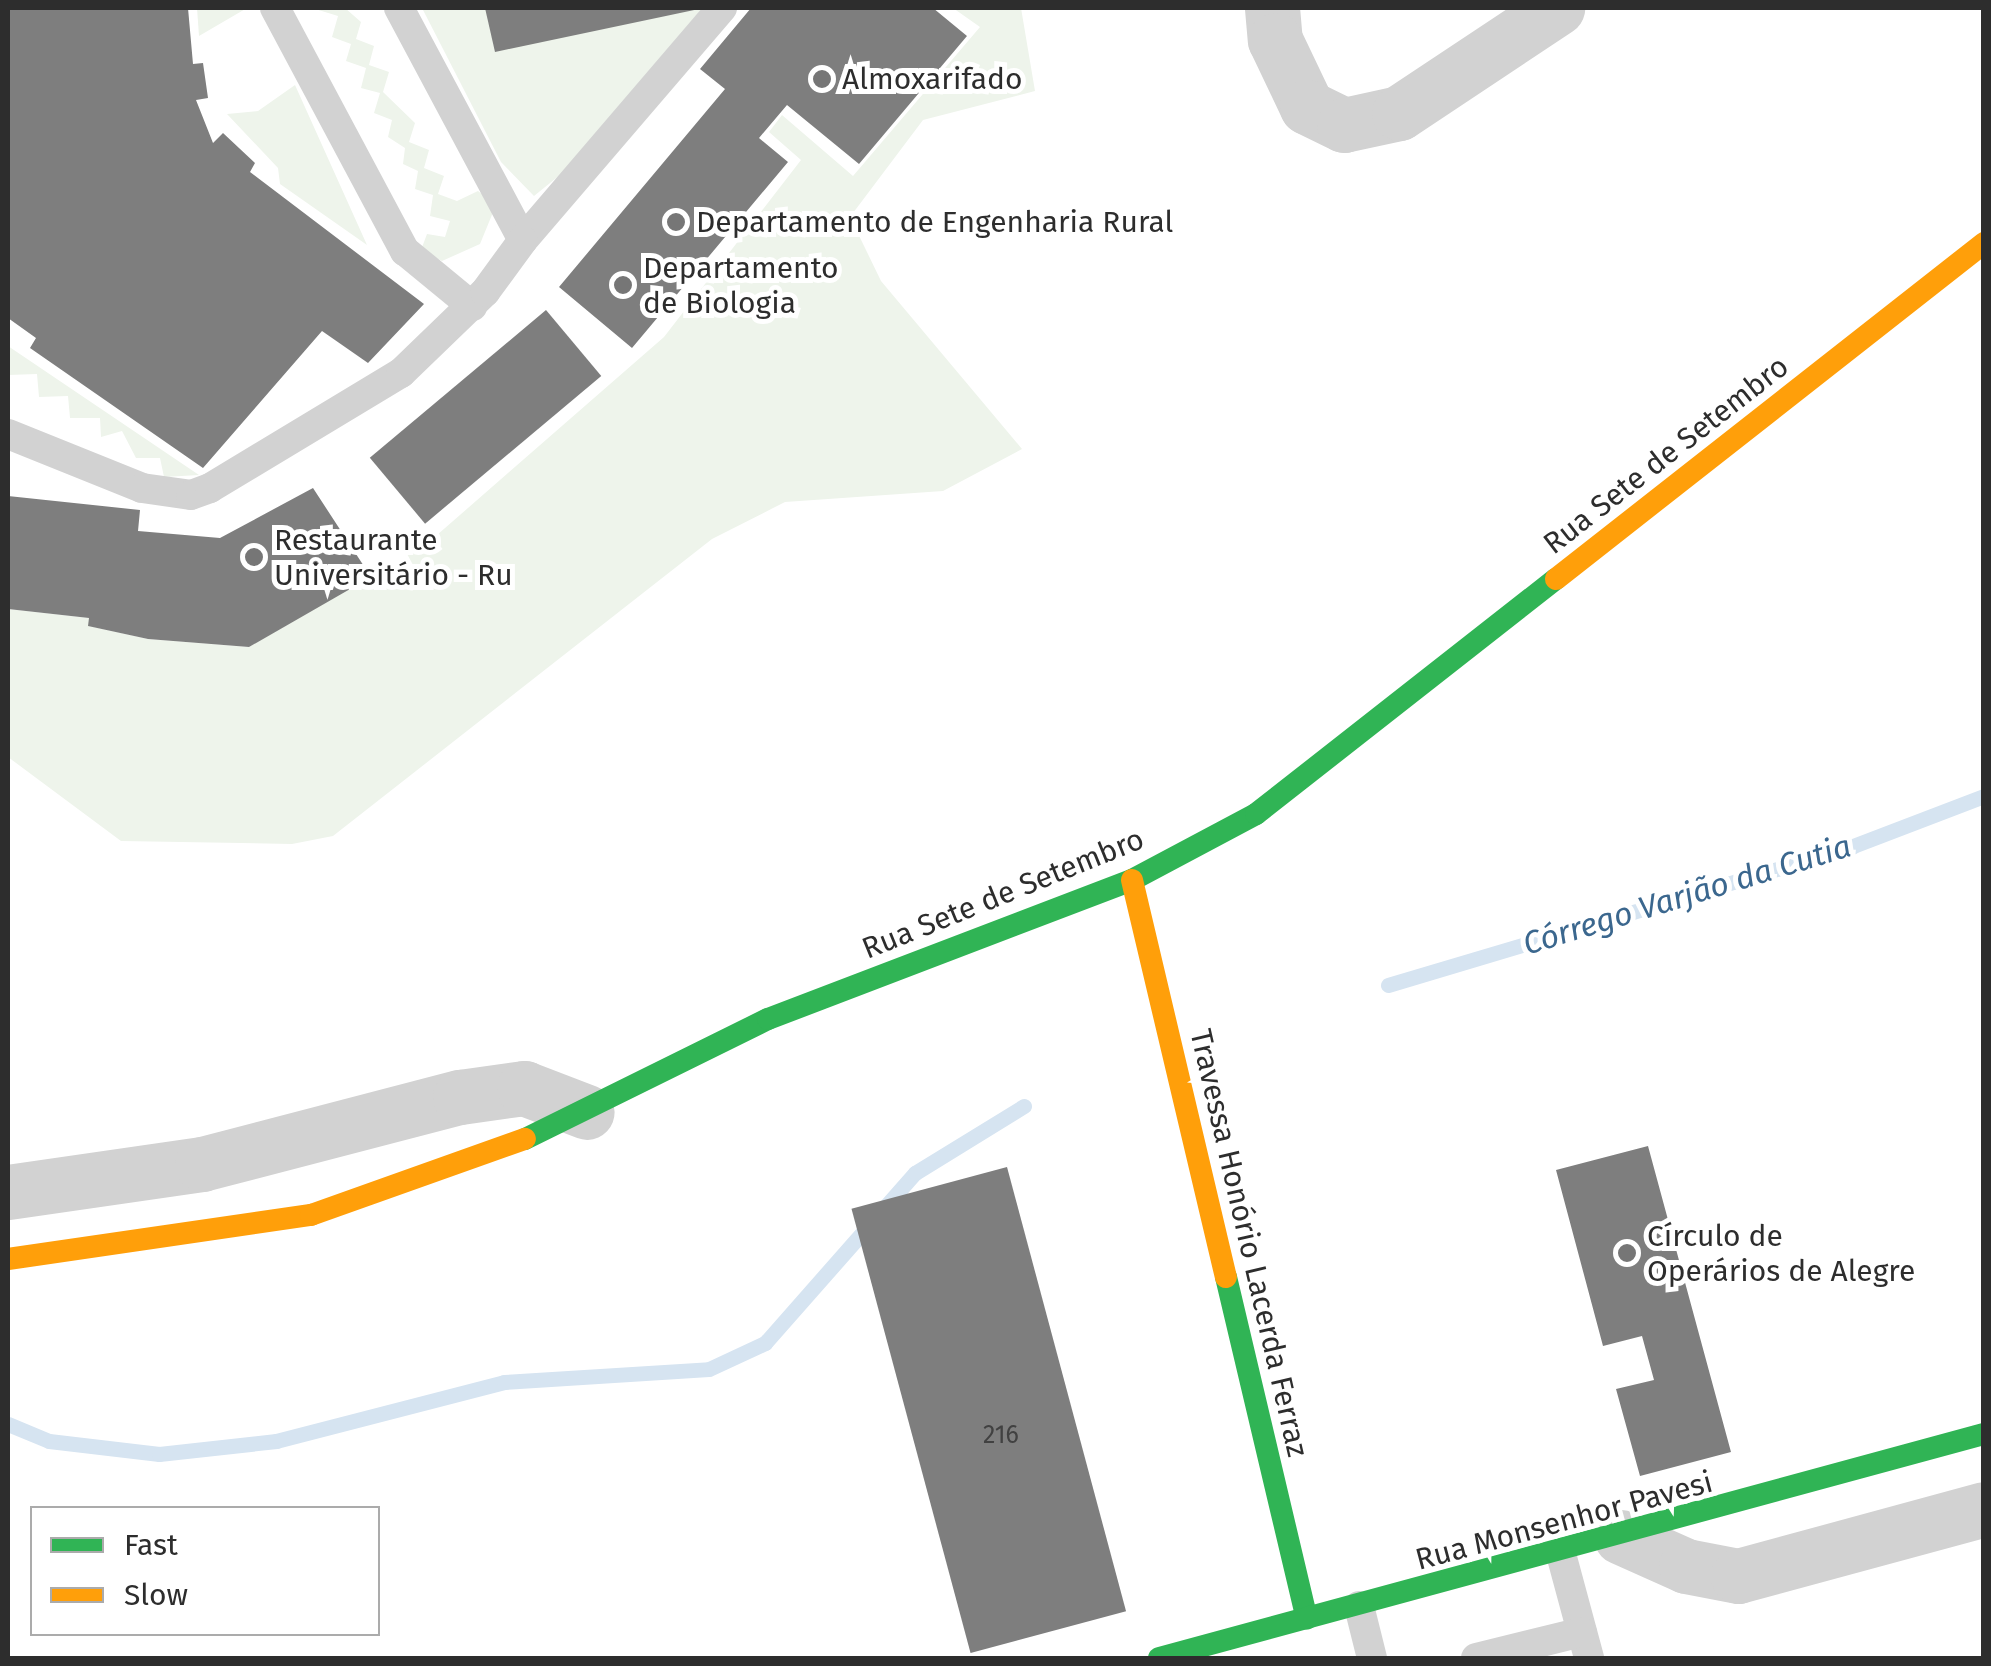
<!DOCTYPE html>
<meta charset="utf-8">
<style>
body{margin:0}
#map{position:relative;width:1991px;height:1666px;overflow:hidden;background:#fff;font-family:"Fira Sans",sans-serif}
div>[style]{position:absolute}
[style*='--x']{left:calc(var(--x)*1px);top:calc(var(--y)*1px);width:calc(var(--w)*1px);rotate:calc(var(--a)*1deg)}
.green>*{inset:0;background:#eef4eb}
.stream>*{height:15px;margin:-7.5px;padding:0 7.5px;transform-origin:7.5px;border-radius:7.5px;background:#d6e4f1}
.building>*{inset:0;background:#7e7e7e;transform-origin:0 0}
.lane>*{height:30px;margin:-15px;padding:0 15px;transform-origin:15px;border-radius:15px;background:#d2d2d2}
.street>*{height:55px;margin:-27.5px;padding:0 27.5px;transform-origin:27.5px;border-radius:27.5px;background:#d2d2d2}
.fast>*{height:22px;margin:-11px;padding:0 11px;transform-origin:11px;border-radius:11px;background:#30b455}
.slow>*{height:22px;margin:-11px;padding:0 11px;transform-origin:11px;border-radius:11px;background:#ff9f0a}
.dots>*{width:28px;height:28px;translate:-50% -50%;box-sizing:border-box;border:5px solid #fff;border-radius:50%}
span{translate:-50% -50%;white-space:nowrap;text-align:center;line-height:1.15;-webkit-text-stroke:10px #fff;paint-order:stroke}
.number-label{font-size:25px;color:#414141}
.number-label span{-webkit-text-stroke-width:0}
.poi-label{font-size:30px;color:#2d2d2d}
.left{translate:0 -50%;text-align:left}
.street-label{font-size:30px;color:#2d2d2d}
.water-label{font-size:32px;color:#3b678e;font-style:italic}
.frame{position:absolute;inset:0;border:10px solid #2d2d2d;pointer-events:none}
.legend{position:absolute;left:30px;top:1506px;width:350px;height:130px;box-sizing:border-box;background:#fff;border:2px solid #ababab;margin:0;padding:12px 18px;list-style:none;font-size:30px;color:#2d2d2d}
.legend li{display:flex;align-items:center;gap:20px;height:50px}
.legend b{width:50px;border:2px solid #ababab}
</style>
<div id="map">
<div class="green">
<i style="clip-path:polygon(197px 8px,247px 8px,199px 36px)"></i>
<i style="clip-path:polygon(312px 8px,345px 8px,361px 22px,356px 39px,374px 46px,369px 65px,389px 72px,383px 92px,415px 123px,409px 142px,429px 150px,424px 168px,444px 176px,438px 194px,457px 201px,478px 191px,496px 205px,480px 244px,442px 261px,421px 250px,427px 234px,445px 237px,450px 221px,430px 216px,433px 195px,415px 189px,418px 171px,403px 164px,405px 148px,388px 137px,392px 120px,374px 113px,380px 93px,361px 88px,366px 68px,346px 61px,351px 44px,332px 37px,338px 16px)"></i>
<i style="clip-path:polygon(422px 8px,736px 8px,629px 119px,534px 196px,501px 162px)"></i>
<i style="clip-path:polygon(953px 8px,1021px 8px,1035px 91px,923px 120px,850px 217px,881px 281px,1022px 449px,943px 491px,785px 502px,712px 539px,333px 836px,292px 844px,121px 841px,8px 757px,8px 609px,89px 618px,89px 626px,148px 639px,249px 647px,429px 542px,664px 337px,801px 160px,769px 132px,782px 115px,853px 176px,980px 27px)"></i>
<i style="clip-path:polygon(295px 85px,367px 245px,280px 184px,278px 168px,227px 114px,258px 111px)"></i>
<i style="clip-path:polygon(8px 346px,199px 475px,164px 477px,160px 458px,136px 458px,122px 431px,101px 437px,100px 418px,70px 418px,68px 396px,39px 397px,37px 374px,8px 375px)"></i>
</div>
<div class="stream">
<i style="--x:1388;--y:985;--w:485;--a:-16.6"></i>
<i style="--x:1853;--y:846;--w:140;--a:-20.9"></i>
<i style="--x:8;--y:1424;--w:44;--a:22.5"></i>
<i style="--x:49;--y:1441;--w:111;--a:6.7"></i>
<i style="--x:159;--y:1454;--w:118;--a:-6.3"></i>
<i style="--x:276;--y:1441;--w:236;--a:-14.5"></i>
<i style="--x:504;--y:1382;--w:205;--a:-3.6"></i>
<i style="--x:709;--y:1369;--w:62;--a:-24.9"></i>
<i style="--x:765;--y:1343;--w:227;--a:-48.6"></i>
<i style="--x:915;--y:1173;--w:128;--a:-31.6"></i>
</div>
<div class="building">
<i style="clip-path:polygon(8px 8px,188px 8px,193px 64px,203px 63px,208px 98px,196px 100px,213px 143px,223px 133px,255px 163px,250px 172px,424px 304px,368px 363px,322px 331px,203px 468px,30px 348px,36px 338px,8px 318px)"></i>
<i style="clip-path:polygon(485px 8px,698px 8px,699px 9px,495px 52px)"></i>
<i style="clip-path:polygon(751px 8px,933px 8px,967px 36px,859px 164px,787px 105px,759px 138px,788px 162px,632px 348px,559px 287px,725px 89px,700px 69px)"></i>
<i style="left:546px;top:310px;width:86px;height:230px;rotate:50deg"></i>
<i style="clip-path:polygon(313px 488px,371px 577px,249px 647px,148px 639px,88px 626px,89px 618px,8px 609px,8px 496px,140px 510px,138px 531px,220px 538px)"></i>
<i style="clip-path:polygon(1648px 1146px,1731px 1452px,1640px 1476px,1616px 1389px,1654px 1380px,1642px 1336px,1603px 1346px,1556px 1170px)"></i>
<i style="left:1007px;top:1167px;width:460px;height:161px;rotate:75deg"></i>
</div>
<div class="lane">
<i style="--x:275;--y:8;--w:276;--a:61.9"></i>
<i style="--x:405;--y:251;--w:87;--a:39.4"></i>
<i style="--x:399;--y:8;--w:263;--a:61.9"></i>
<i style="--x:523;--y:240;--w:306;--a:-49.4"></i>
<i style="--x:8;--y:434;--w:144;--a:21.9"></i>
<i style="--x:142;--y:488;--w:49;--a:8.1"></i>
<i style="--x:191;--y:495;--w:20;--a:-20"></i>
<i style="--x:210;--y:488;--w:223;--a:-31.1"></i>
<i style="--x:401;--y:373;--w:117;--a:-44"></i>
<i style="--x:485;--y:292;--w:64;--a:-53.8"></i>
<i style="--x:1561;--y:1554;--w:108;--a:74.9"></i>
<i style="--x:1359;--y:1606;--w:54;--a:76"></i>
<i style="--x:1476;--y:1658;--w:109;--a:-13.8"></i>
</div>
<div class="street">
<i style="--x:1272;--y:8;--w:32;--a:85"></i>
<i style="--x:1275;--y:40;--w:74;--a:64.5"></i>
<i style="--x:1307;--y:107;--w:41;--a:25.9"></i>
<i style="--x:1344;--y:125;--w:56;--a:-12.3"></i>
<i style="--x:1399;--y:113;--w:190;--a:-33.6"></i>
<i style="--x:8;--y:1192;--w:196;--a:-8.2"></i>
<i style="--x:202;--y:1164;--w:267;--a:-14.6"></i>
<i style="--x:460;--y:1097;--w:65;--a:-8"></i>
<i style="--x:524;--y:1088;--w:67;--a:20.9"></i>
<i style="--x:1621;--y:1537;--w:71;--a:24"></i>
<i style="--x:1686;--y:1566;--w:53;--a:10.9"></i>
<i style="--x:1738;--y:1576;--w:255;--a:-15.2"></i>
</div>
<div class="fast">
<i style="--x:525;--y:1139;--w:271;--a:-26.3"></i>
<i style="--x:768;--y:1019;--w:390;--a:-20.9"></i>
<i style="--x:1132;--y:880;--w:140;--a:-28"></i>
<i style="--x:1256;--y:814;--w:381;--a:-38.1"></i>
<i style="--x:1226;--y:1277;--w:351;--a:76.7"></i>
<i style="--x:1159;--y:1658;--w:855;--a:-15.19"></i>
</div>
<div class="slow">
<i style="--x:1556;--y:579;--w:544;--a:-38.13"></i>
<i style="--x:1132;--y:880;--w:408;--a:76.7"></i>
<i style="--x:8;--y:1259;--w:306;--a:-8.3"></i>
<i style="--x:311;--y:1215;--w:227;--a:-19.6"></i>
</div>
<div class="dots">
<i style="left:822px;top:79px;background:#767676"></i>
<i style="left:676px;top:222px;background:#767676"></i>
<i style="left:623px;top:285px;background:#767676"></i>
<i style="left:254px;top:557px;background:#767676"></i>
<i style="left:1627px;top:1253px;background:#767676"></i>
</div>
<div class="number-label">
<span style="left:1001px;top:1435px">216</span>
</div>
<div class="poi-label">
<span class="left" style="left:842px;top:79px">Almoxarifado</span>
<span class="left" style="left:696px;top:222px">Departamento de Engenharia Rural</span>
<span class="left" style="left:643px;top:285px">Departamento<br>de Biologia</span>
<span class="left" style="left:274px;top:557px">Restaurante<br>Universitário - Ru</span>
<span class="left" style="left:1647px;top:1253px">Círculo de<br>Operários de Alegre</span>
</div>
<div class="street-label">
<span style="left:1666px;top:455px;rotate:-38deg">Rua Sete de Setembro</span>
<span style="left:1003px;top:894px;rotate:-22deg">Rua Sete de Setembro</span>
<span style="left:1249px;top:1243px;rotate:77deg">Travessa Honório Lacerda Ferraz</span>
<span style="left:1564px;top:1521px;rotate:-15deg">Rua Monsenhor Pavesi</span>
</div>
<div class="water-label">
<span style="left:1687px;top:895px;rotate:-17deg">Córrego Varjão da Cutia</span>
</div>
<div class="frame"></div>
<ul class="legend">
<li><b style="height:12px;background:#30b455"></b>Fast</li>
<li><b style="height:12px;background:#ff9f0a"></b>Slow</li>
</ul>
</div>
